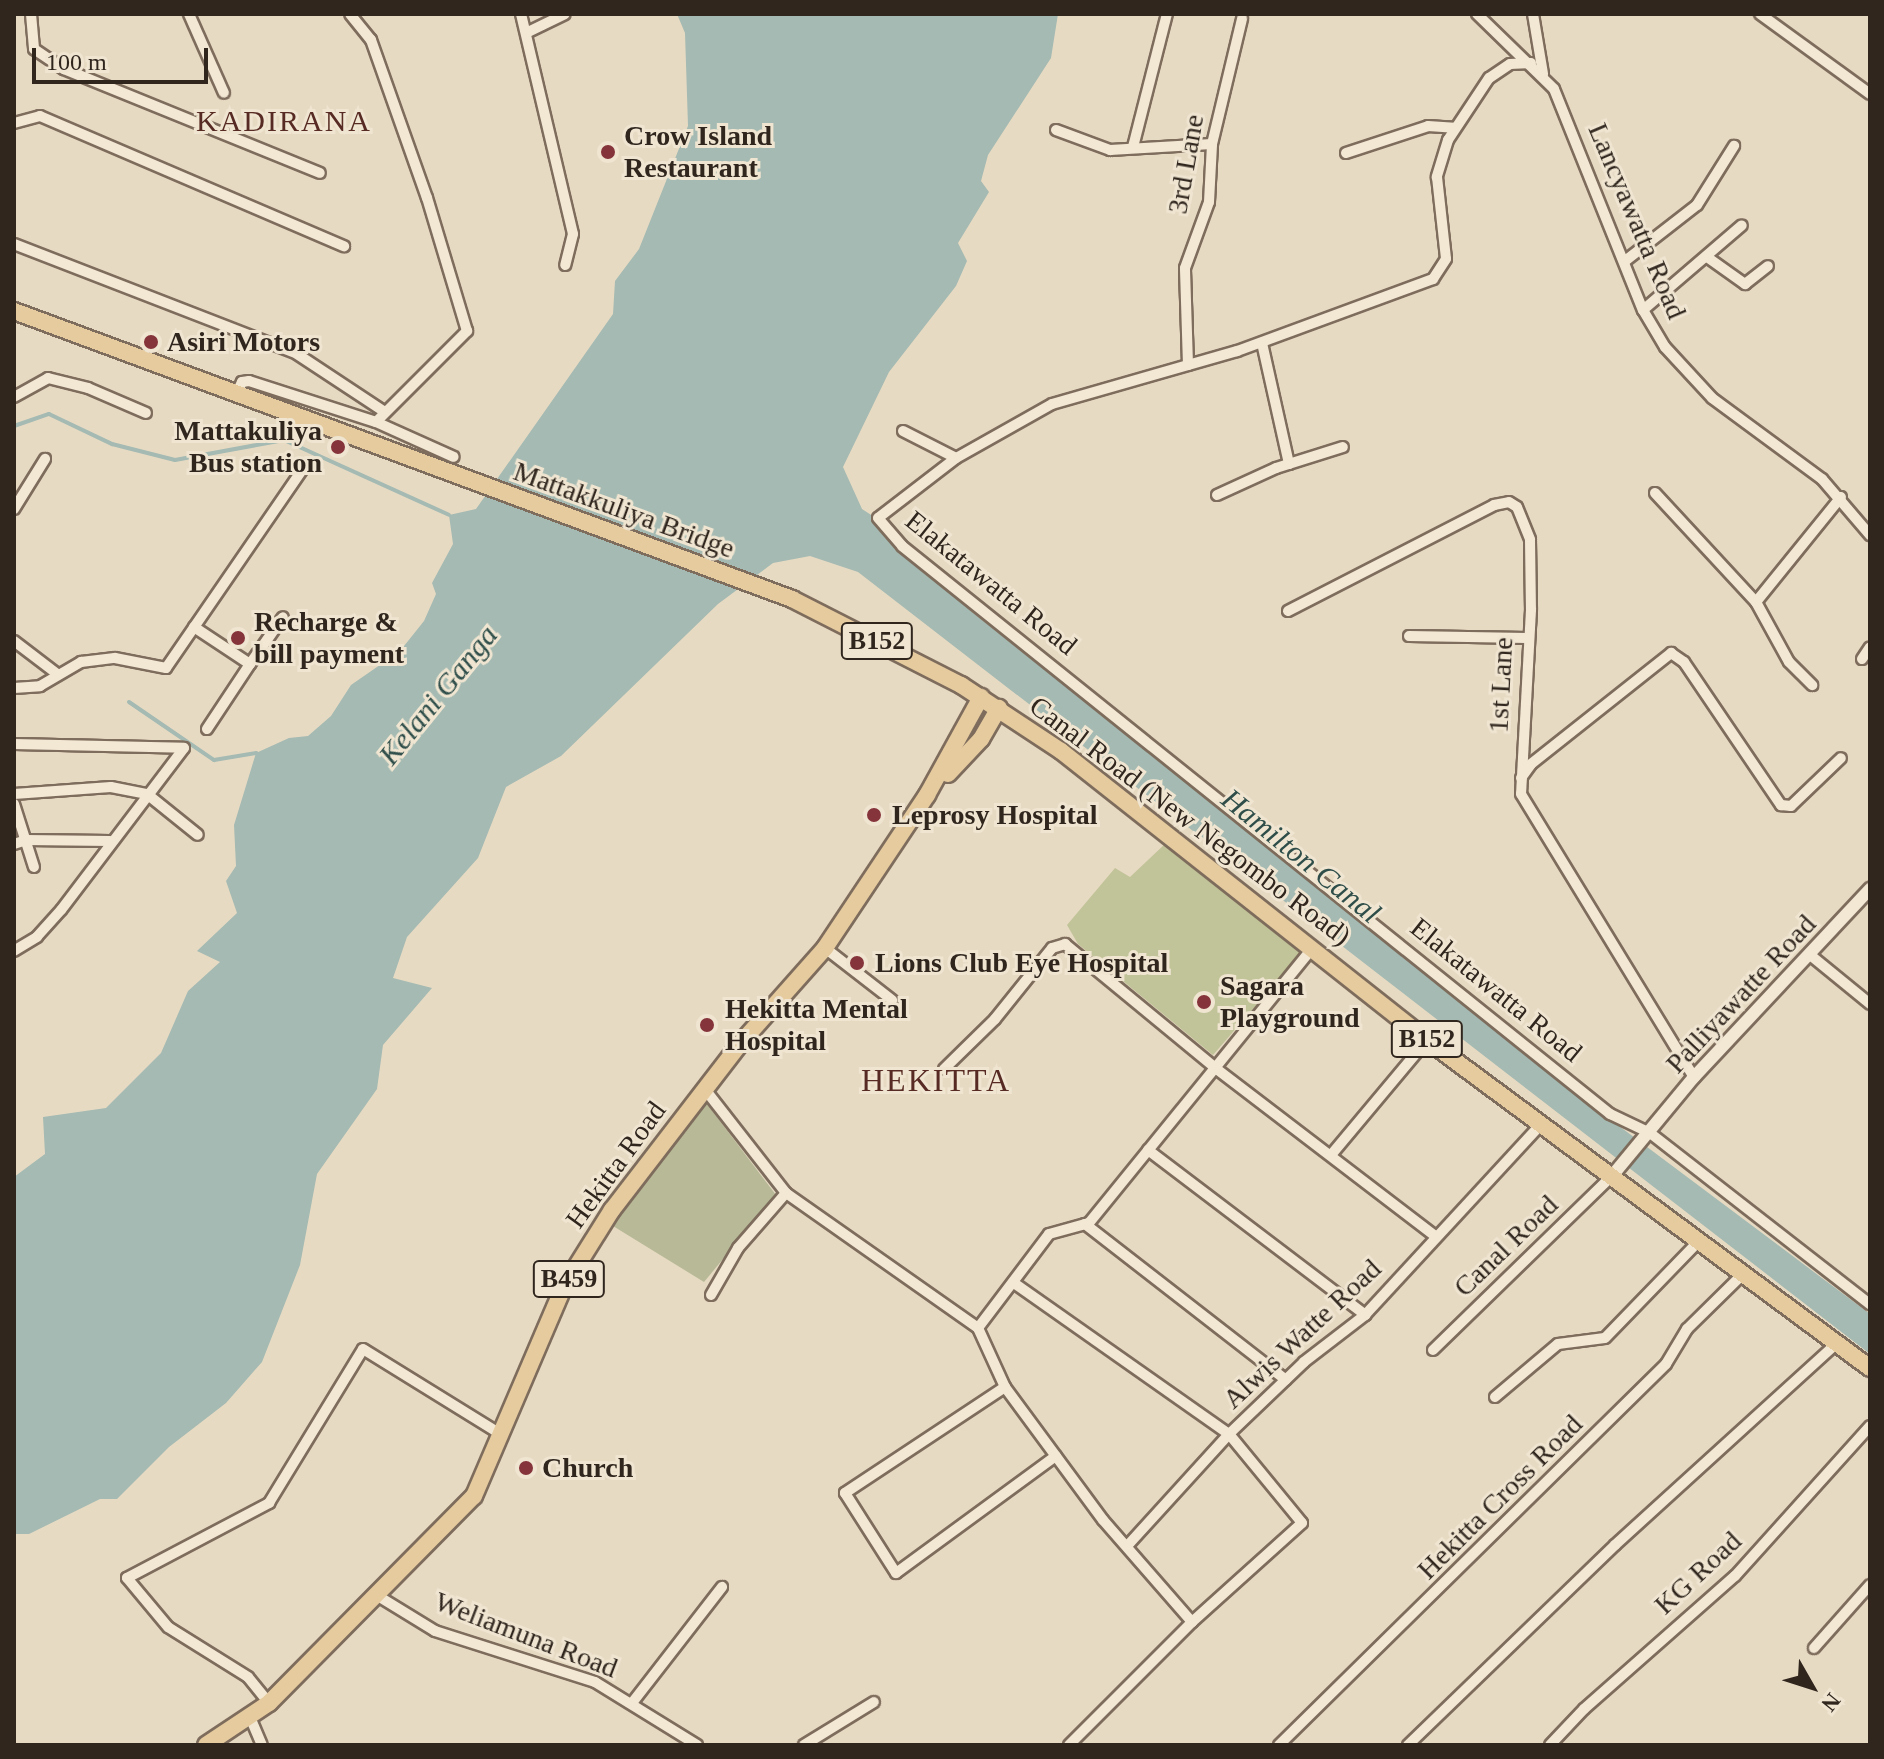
<!DOCTYPE html>
<style>
body{margin:0}
#map{position:relative;width:1884px;height:1759px;overflow:hidden;background:#e7dac3;font-family:"Times New Roman",serif}
div>[style]{position:absolute}
[style*='--x']{left:calc(var(--x)*1px);top:calc(var(--y)*1px);width:calc(var(--w)*1px);rotate:calc(var(--a)*1deg)}
.green>*{inset:0;background:#c1c398}
.cemetery>*{inset:0;background:#b7b997}
.water>*{inset:0;background:#a4bab2}
.stream>*{height:4px;margin:-2px;padding:0 2px;transform-origin:2px;border-radius:2px;background:#a4bab2}
.roads{filter:drop-shadow(2px 0 #7e6c5c) drop-shadow(-2px 0 #7e6c5c) drop-shadow(0 2px #7e6c5c) drop-shadow(0 -2px #7e6c5c)}
.minor>*{height:10px;margin:-5px;padding:0 5px;transform-origin:5px;border-radius:5px;background:#f3e8d4}
.tertiary>*{height:12px;margin:-6px;padding:0 6px;transform-origin:6px;border-radius:6px;background:#f3e8d4}
.primary>*{height:16px;margin:-8px;padding:0 8px;transform-origin:8px;border-radius:8px;background:#e6cb9f}
.dots>*{width:22px;height:22px;translate:-50% -50%;box-sizing:border-box;border:4px solid #efe5d1;border-radius:50%}
span{translate:-50% -50%;white-space:nowrap;text-align:center;line-height:1.15;-webkit-text-stroke:6px #efe5d1;paint-order:stroke}
.shield-label span{padding:2px 6px;background:#efe5d1;border:2px solid;border-radius:6px;-webkit-text-stroke-width:0}
.shield-label{font-size:26px;color:#30261e;font-weight:700}
.poi-label{font-size:28px;color:#30261e;font-weight:700}
.left{translate:0 -50%;text-align:left}
.right{translate:-100% -50%;text-align:right}
.street-label{font-size:28px;color:#30261e}
.neighbourhood-label{font-size:30px;color:#572b23;letter-spacing:2px}
.water-label{font-size:30px;color:#2f4e4a;font-style:italic}
.quarter-label{font-size:32px;color:#572b23;letter-spacing:2px}
.frame{position:absolute;inset:0;border:16px solid #30261e;pointer-events:none}
.north{position:absolute;left:1772px;top:1647px;width:80px;height:80px;-webkit-text-stroke:6px #efe5d1;paint-order:stroke;rotate:129deg;font-size:22px;font-weight:700;line-height:32px;text-align:center;color:#30261e}
.north::after{content:'';display:block;margin:auto;width:28px;height:36px;background:#30261e;clip-path:polygon(50% 0,100% 100%,50% 72%,0 100%)}
.scale{position:absolute;left:32px;top:48px;width:176px;height:36px;box-sizing:border-box;border:4px solid #30261e;border-top:0;padding-left:10px;font-size:24px;line-height:28px;white-space:nowrap;color:#30261e;-webkit-text-stroke:6px #efe5d1;paint-order:stroke}
</style>
<div id="map">
<div class="green">
<i style="clip-path:polygon(1166px 843px,1305px 949px,1213px 1055px,1078px 944px,1067px 925px,1115px 868px,1130px 877px)"></i>
</div>
<div class="cemetery">
<i style="clip-path:polygon(704px 1100px,776px 1195px,704px 1282px,613px 1226px)"></i>
</div>
<div class="water">
<i style="clip-path:polygon(677px 14px,1058px 14px,1051px 58px,988px 155px,981px 181px,989px 192px,958px 243px,967px 261px,956px 286px,889px 372px,843px 467px,862px 509px,894px 530px,972px 612px,1611px 1120px,1870px 1314px,1870px 1354px,858px 572px,810px 556px,773px 563px,718px 604px,561px 756px,506px 787px,478px 858px,407px 937px,393px 978px,432px 988px,383px 1045px,377px 1089px,317px 1174px,300px 1265px,262px 1362px,226px 1403px,169px 1447px,117px 1499px,100px 1499px,29px 1534px,14px 1534px,14px 1177px,45px 1154px,43px 1117px,106px 1108px,161px 1053px,188px 991px,220px 962px,197px 951px,237px 913px,226px 881px,236px 866px,234px 825px,256px 753px,289px 738px,308px 736px,331px 716px,351px 685px,400px 651px,424px 621px,436px 594px,432px 583px,453px 544px,449px 515px,476px 509px,613px 314px,615px 281px,639px 249px,688px 126px,685px 33px)"></i>
</div>
<div class="stream">
<i style="--x:14;--y:426;--w:37;--a:-19"></i>
<i style="--x:49;--y:414;--w:70;--a:25.5"></i>
<i style="--x:112;--y:444;--w:65;--a:14.3"></i>
<i style="--x:175;--y:460;--w:111;--a:-10.4"></i>
<i style="--x:284;--y:440;--w:181;--a:24.4"></i>
<i style="--x:129;--y:702;--w:103;--a:34.3"></i>
<i style="--x:214;--y:760;--w:43;--a:-9.5"></i>
</div>
<div class="roads">
<div class="minor">
<i style="--x:31;--y:14;--w:35;--a:85"></i>
<i style="--x:34;--y:49;--w:36;--a:34"></i>
<i style="--x:64;--y:69;--w:276;--a:22.1"></i>
<i style="--x:189;--y:14;--w:86;--a:66.1"></i>
<i style="--x:521;--y:14;--w:226;--a:76.7"></i>
<i style="--x:573;--y:234;--w:32;--a:104"></i>
<i style="--x:1477;--y:14;--w:107;--a:44.2"></i>
<i style="--x:1554;--y:89;--w:238;--a:68.1"></i>
<i style="--x:1643;--y:310;--w:43;--a:59.3"></i>
<i style="--x:1665;--y:347;--w:69;--a:47.3"></i>
<i style="--x:1712;--y:398;--w:137;--a:36.4"></i>
<i style="--x:1822;--y:479;--w:74;--a:49.4"></i>
<i style="--x:1533;--y:14;--w:61;--a:80.5"></i>
<i style="--x:1760;--y:14;--w:136;--a:36"></i>
<i style="--x:526;--y:33;--w:43;--a:-26"></i>
<i style="--x:1531;--y:63;--w:21;--a:177"></i>
<i style="--x:1510;--y:64;--w:25;--a:146"></i>
<i style="--x:1489;--y:78;--w:74;--a:123.5"></i>
<i style="--x:1448;--y:140;--w:39;--a:107"></i>
<i style="--x:1437;--y:177;--w:82;--a:83.7"></i>
<i style="--x:1446;--y:259;--w:24;--a:123"></i>
<i style="--x:1433;--y:279;--w:209;--a:159.8"></i>
<i style="--x:1237;--y:351;--w:192;--a:164"></i>
<i style="--x:1052;--y:404;--w:110;--a:150.6"></i>
<i style="--x:956;--y:458;--w:98;--a:142.4"></i>
<i style="--x:878;--y:518;--w:37;--a:49"></i>
<i style="--x:902;--y:546;--w:908;--a:38.74"></i>
<i style="--x:1610;--y:1114;--w:44;--a:25.4"></i>
<i style="--x:1650;--y:1133;--w:279;--a:37.9"></i>
<i style="--x:14;--y:123;--w:27;--a:-15"></i>
<i style="--x:40;--y:116;--w:331;--a:23.2"></i>
<i style="--x:1056;--y:130;--w:58;--a:20.3"></i>
<i style="--x:1110;--y:150;--w:102;--a:-3.4"></i>
<i style="--x:1133;--y:147;--w:137;--a:-75.7"></i>
<i style="--x:1346;--y:153;--w:86;--a:-18.2"></i>
<i style="--x:1428;--y:126;--w:26;--a:4"></i>
<i style="--x:14;--y:244;--w:304;--a:21.2"></i>
<i style="--x:297;--y:354;--w:105;--a:33.4"></i>
<i style="--x:1707;--y:257;--w:47;--a:35.4"></i>
<i style="--x:1745;--y:284;--w:29;--a:-38"></i>
<i style="--x:1625;--y:261;--w:91;--a:-37.9"></i>
<i style="--x:1697;--y:205;--w:70;--a:-57.9"></i>
<i style="--x:1643;--y:310;--w:130;--a:-40.6"></i>
<i style="--x:1262;--y:343;--w:124;--a:77.4"></i>
<i style="--x:1188;--y:365;--w:97;--a:-91.8"></i>
<i style="--x:1185;--y:268;--w:70;--a:-70"></i>
<i style="--x:1209;--y:202;--w:58;--a:-87"></i>
<i style="--x:1212;--y:144;--w:129;--a:-76.5"></i>
<i style="--x:237;--y:393;--w:12;--a:-66"></i>
<i style="--x:242;--y:382;--w:7;--a:-8"></i>
<i style="--x:249;--y:381;--w:133;--a:17.9"></i>
<i style="--x:376;--y:422;--w:129;--a:-45"></i>
<i style="--x:467;--y:331;--w:139;--a:-106.7"></i>
<i style="--x:427;--y:198;--w:168;--a:-109.5"></i>
<i style="--x:371;--y:40;--w:33;--a:-129"></i>
<i style="--x:14;--y:397;--w:39;--a:-29"></i>
<i style="--x:48;--y:378;--w:41;--a:14"></i>
<i style="--x:88;--y:388;--w:63;--a:23.3"></i>
<i style="--x:376;--y:422;--w:85;--a:24.2"></i>
<i style="--x:903;--y:431;--w:59;--a:27"></i>
<i style="--x:1655;--y:493;--w:149;--a:47.2"></i>
<i style="--x:1756;--y:602;--w:68;--a:61.2"></i>
<i style="--x:1789;--y:662;--w:33;--a:45"></i>
<i style="--x:1217;--y:495;--w:65;--a:-24.6"></i>
<i style="--x:1276;--y:468;--w:70;--a:-17.4"></i>
<i style="--x:14;--y:509;--w:59;--a:-58.2"></i>
<i style="--x:1756;--y:602;--w:135;--a:-51"></i>
<i style="--x:1288;--y:611;--w:232;--a:-27.2"></i>
<i style="--x:1494;--y:505;--w:15;--a:-11"></i>
<i style="--x:1509;--y:502;--w:9;--a:32"></i>
<i style="--x:1517;--y:507;--w:35;--a:68"></i>
<i style="--x:1530;--y:540;--w:70;--a:89.2"></i>
<i style="--x:1531;--y:610;--w:184;--a:93.1"></i>
<i style="--x:1521;--y:794;--w:332;--a:58.6"></i>
<i style="--x:194;--y:627;--w:67;--a:33.5"></i>
<i style="--x:250;--y:664;--w:78;--a:123.5"></i>
<i style="--x:1409;--y:636;--w:118;--a:1"></i>
<i style="--x:14;--y:641;--w:53;--a:37.3"></i>
<i style="--x:1862;--y:659;--w:14;--a:-56"></i>
<i style="--x:250;--y:664;--w:57;--a:-54.9"></i>
<i style="--x:14;--y:688;--w:26;--a:-4"></i>
<i style="--x:40;--y:686;--w:48;--a:-30.3"></i>
<i style="--x:81;--y:662;--w:34;--a:-7"></i>
<i style="--x:115;--y:658;--w:52;--a:11.1"></i>
<i style="--x:166;--y:668;--w:240;--a:-55.5"></i>
<i style="--x:14;--y:744;--w:170;--a:1.3"></i>
<i style="--x:184;--y:748;--w:203;--a:127.2"></i>
<i style="--x:61;--y:910;--w:36;--a:132"></i>
<i style="--x:37;--y:937;--w:27;--a:149"></i>
<i style="--x:1521;--y:778;--w:17;--a:-54"></i>
<i style="--x:1531;--y:764;--w:179;--a:-38.4"></i>
<i style="--x:1671;--y:653;--w:16;--a:35"></i>
<i style="--x:1684;--y:662;--w:173;--a:55.9"></i>
<i style="--x:1781;--y:805;--w:10;--a:6"></i>
<i style="--x:1791;--y:806;--w:69;--a:-43.8"></i>
<i style="--x:14;--y:794;--w:97;--a:-4.1"></i>
<i style="--x:111;--y:787;--w:37;--a:11"></i>
<i style="--x:147;--y:794;--w:65;--a:38.8"></i>
<i style="--x:14;--y:804;--w:66;--a:72.4"></i>
<i style="--x:14;--y:844;--w:13;--a:-18"></i>
<i style="--x:26;--y:840;--w:84;--a:0.7"></i>
<i style="--x:825;--y:948;--w:85;--a:37.8"></i>
<i style="--x:1809;--y:954;--w:79;--a:39.3"></i>
<i style="--x:944;--y:1069;--w:71;--a:-44.4"></i>
<i style="--x:995;--y:1019;--w:91;--a:-51.2"></i>
<i style="--x:1052;--y:948;--w:14;--a:-17"></i>
<i style="--x:1065;--y:944;--w:193;--a:39.5"></i>
<i style="--x:1214;--y:1067;--w:280;--a:37.4"></i>
<i style="--x:704;--y:1088;--w:133;--a:52"></i>
<i style="--x:786;--y:1193;--w:235;--a:35.1"></i>
<i style="--x:1148;--y:1150;--w:273;--a:37.2"></i>
<i style="--x:1331;--y:1155;--w:150;--a:-50.1"></i>
<i style="--x:1085;--y:1224;--w:254;--a:37.8"></i>
<i style="--x:1014;--y:1283;--w:263;--a:35.1"></i>
<i style="--x:1229;--y:1434;--w:115;--a:50.6"></i>
<i style="--x:1302;--y:1523;--w:148;--a:138"></i>
<i style="--x:711;--y:1295;--w:54;--a:-60.1"></i>
<i style="--x:738;--y:1248;--w:73;--a:-48.9"></i>
<i style="--x:1433;--y:1350;--w:250;--a:-44.2"></i>
<i style="--x:1005;--y:1387;--w:192;--a:146.5"></i>
<i style="--x:845;--y:1493;--w:95;--a:57.5"></i>
<i style="--x:896;--y:1573;--w:198;--a:-36.2"></i>
<i style="--x:1495;--y:1397;--w:82;--a:-40.1"></i>
<i style="--x:1558;--y:1344;--w:47;--a:-7.3"></i>
<i style="--x:1605;--y:1338;--w:135;--a:-45.9"></i>
<i style="--x:1128;--y:1545;--w:150;--a:-47.7"></i>
<i style="--x:1229;--y:1434;--w:104;--a:-43.8"></i>
<i style="--x:1304;--y:1362;--w:77;--a:-37.6"></i>
<i style="--x:1365;--y:1315;--w:260;--a:-47.3"></i>
<i style="--x:378;--y:1596;--w:67;--a:31.6"></i>
<i style="--x:435;--y:1631;--w:168;--a:17.7"></i>
<i style="--x:595;--y:1682;--w:120;--a:31.7"></i>
<i style="--x:1814;--y:1648;--w:84;--a:-48.4"></i>
<i style="--x:269;--y:1703;--w:33;--a:-129"></i>
<i style="--x:248;--y:1677;--w:94;--a:-148"></i>
<i style="--x:168;--y:1627;--w:64;--a:-129.9"></i>
<i style="--x:127;--y:1578;--w:161;--a:-27.8"></i>
<i style="--x:269;--y:1503;--w:180;--a:-58.6"></i>
<i style="--x:363;--y:1349;--w:163;--a:31.7"></i>
<i style="--x:632;--y:1703;--w:147;--a:-52.2"></i>
<i style="--x:250;--y:1717;--w:30;--a:67"></i>
<i style="--x:804;--y:1745;--w:82;--a:-31.6"></i>
<i style="--x:1069;--y:1745;--w:174;--a:-45"></i>
<i style="--x:1192;--y:1622;--w:135;--a:-131.1"></i>
<i style="--x:1103;--y:1520;--w:165;--a:-126.4"></i>
<i style="--x:1005;--y:1387;--w:65;--a:-114.6"></i>
<i style="--x:978;--y:1328;--w:118;--a:-52.9"></i>
<i style="--x:1049;--y:1234;--w:41;--a:-15.4"></i>
<i style="--x:1089;--y:1223;--w:355;--a:-50.9"></i>
<i style="--x:1279;--y:1745;--w:543;--a:-44.55"></i>
<i style="--x:1666;--y:1364;--w:41;--a:-59"></i>
<i style="--x:1687;--y:1329;--w:80;--a:-44.5"></i>
<i style="--x:1408;--y:1745;--w:288;--a:-44"></i>
<i style="--x:1615;--y:1545;--w:300;--a:-42.3"></i>
<i style="--x:1550;--y:1745;--w:50;--a:-46.6"></i>
<i style="--x:1584;--y:1709;--w:201;--a:-41.4"></i>
<i style="--x:1735;--y:1576;--w:202;--a:-48"></i>
</div>
<div class="tertiary">
<i style="--x:1612;--y:1176;--w:129;--a:-50.4"></i>
<i style="--x:1694;--y:1077;--w:258;--a:-46.9"></i>
</div>
<div class="primary">
<i style="--x:14;--y:311;--w:830;--a:20.31"></i>
<i style="--x:792;--y:599;--w:190;--a:27"></i>
<i style="--x:961;--y:685;--w:120;--a:33.4"></i>
<i style="--x:1061;--y:751;--w:466;--a:38.3"></i>
<i style="--x:1427;--y:1040;--w:551;--a:36.52"></i>
<i style="--x:948;--y:774;--w:48;--a:-46.7"></i>
<i style="--x:981;--y:739;--w:36;--a:-60"></i>
<i style="--x:206;--y:1745;--w:76;--a:-33.7"></i>
<i style="--x:269;--y:1703;--w:291;--a:-45.3"></i>
<i style="--x:474;--y:1496;--w:226;--a:-66.8"></i>
<i style="--x:563;--y:1288;--w:92;--a:-57.9"></i>
<i style="--x:612;--y:1210;--w:208;--a:-52.4"></i>
<i style="--x:739;--y:1045;--w:130;--a:-48.4"></i>
<i style="--x:825;--y:948;--w:184;--a:-56.3"></i>
<i style="--x:927;--y:795;--w:112;--a:-61.1"></i>
</div>
</div>
<div class="dots">
<i style="left:608px;top:152px;background:#85343b"></i>
<i style="left:151px;top:342px;background:#85343b"></i>
<i style="left:338px;top:447px;background:#85343b"></i>
<i style="left:238px;top:638px;background:#85343b"></i>
<i style="left:874px;top:815px;background:#85343b"></i>
<i style="left:857px;top:963px;background:#85343b"></i>
<i style="left:1204px;top:1002px;background:#85343b"></i>
<i style="left:707px;top:1025px;background:#85343b"></i>
<i style="left:526px;top:1468px;background:#85343b"></i>
</div>
<div class="shield-label">
<span style="left:877px;top:641px">B152</span>
<span style="left:1427px;top:1039px">B152</span>
<span style="left:569px;top:1279px">B459</span>
</div>
<div class="poi-label">
<span class="left" style="left:624px;top:152px">Crow Island<br>Restaurant</span>
<span class="left" style="left:167px;top:342px">Asiri Motors</span>
<span class="right" style="left:322px;top:447px">Mattakuliya<br>Bus station</span>
<span class="left" style="left:254px;top:638px">Recharge &amp;<br>bill payment</span>
<span class="left" style="left:892px;top:815px">Leprosy Hospital</span>
<span class="left" style="left:875px;top:963px">Lions Club Eye Hospital</span>
<span class="left" style="left:1220px;top:1002px">Sagara<br>Playground</span>
<span class="left" style="left:725px;top:1025px">Hekitta Mental<br>Hospital</span>
<span class="left" style="left:542px;top:1468px">Church</span>
</div>
<div class="street-label">
<span style="left:1186px;top:164px;rotate:-80deg">3rd Lane</span>
<span style="left:1637px;top:221px;rotate:67deg">Lancyawatta Road</span>
<span style="left:624px;top:510px;rotate:20deg">Mattakkuliya Bridge</span>
<span style="left:991px;top:583px;rotate:39deg">Elakatawatta Road</span>
<span style="left:1501px;top:685px;rotate:-87deg">1st Lane</span>
<span style="left:1190px;top:821px;rotate:37deg">Canal Road (New Negombo Road)</span>
<span style="left:1496px;top:990px;rotate:39deg">Elakatawatta Road</span>
<span style="left:1741px;top:994px;rotate:-47deg">Palliyawatte Road</span>
<span style="left:616px;top:1165px;rotate:-54deg">Hekitta Road</span>
<span style="left:1506px;top:1246px;rotate:-44deg">Canal Road</span>
<span style="left:1302px;top:1334px;rotate:-43deg">Alwis Watte Road</span>
<span style="left:1500px;top:1497px;rotate:-45deg">Hekitta Cross Road</span>
<span style="left:1698px;top:1573px;rotate:-43deg">KG Road</span>
<span style="left:526px;top:1635px;rotate:21deg">Weliamuna Road</span>
</div>
<div class="neighbourhood-label">
<span style="left:284px;top:121px">KADIRANA</span>
</div>
<div class="water-label">
<span style="left:438px;top:695px;rotate:-51deg">Kelani Ganga</span>
<span style="left:1301px;top:856px;rotate:39deg">Hamilton Canal</span>
</div>
<div class="quarter-label">
<span style="left:936px;top:1080px">HEKITTA</span>
</div>
<div class="frame"></div>
<div class="north">N</div>
<div class="scale">100 m</div>
</div>
